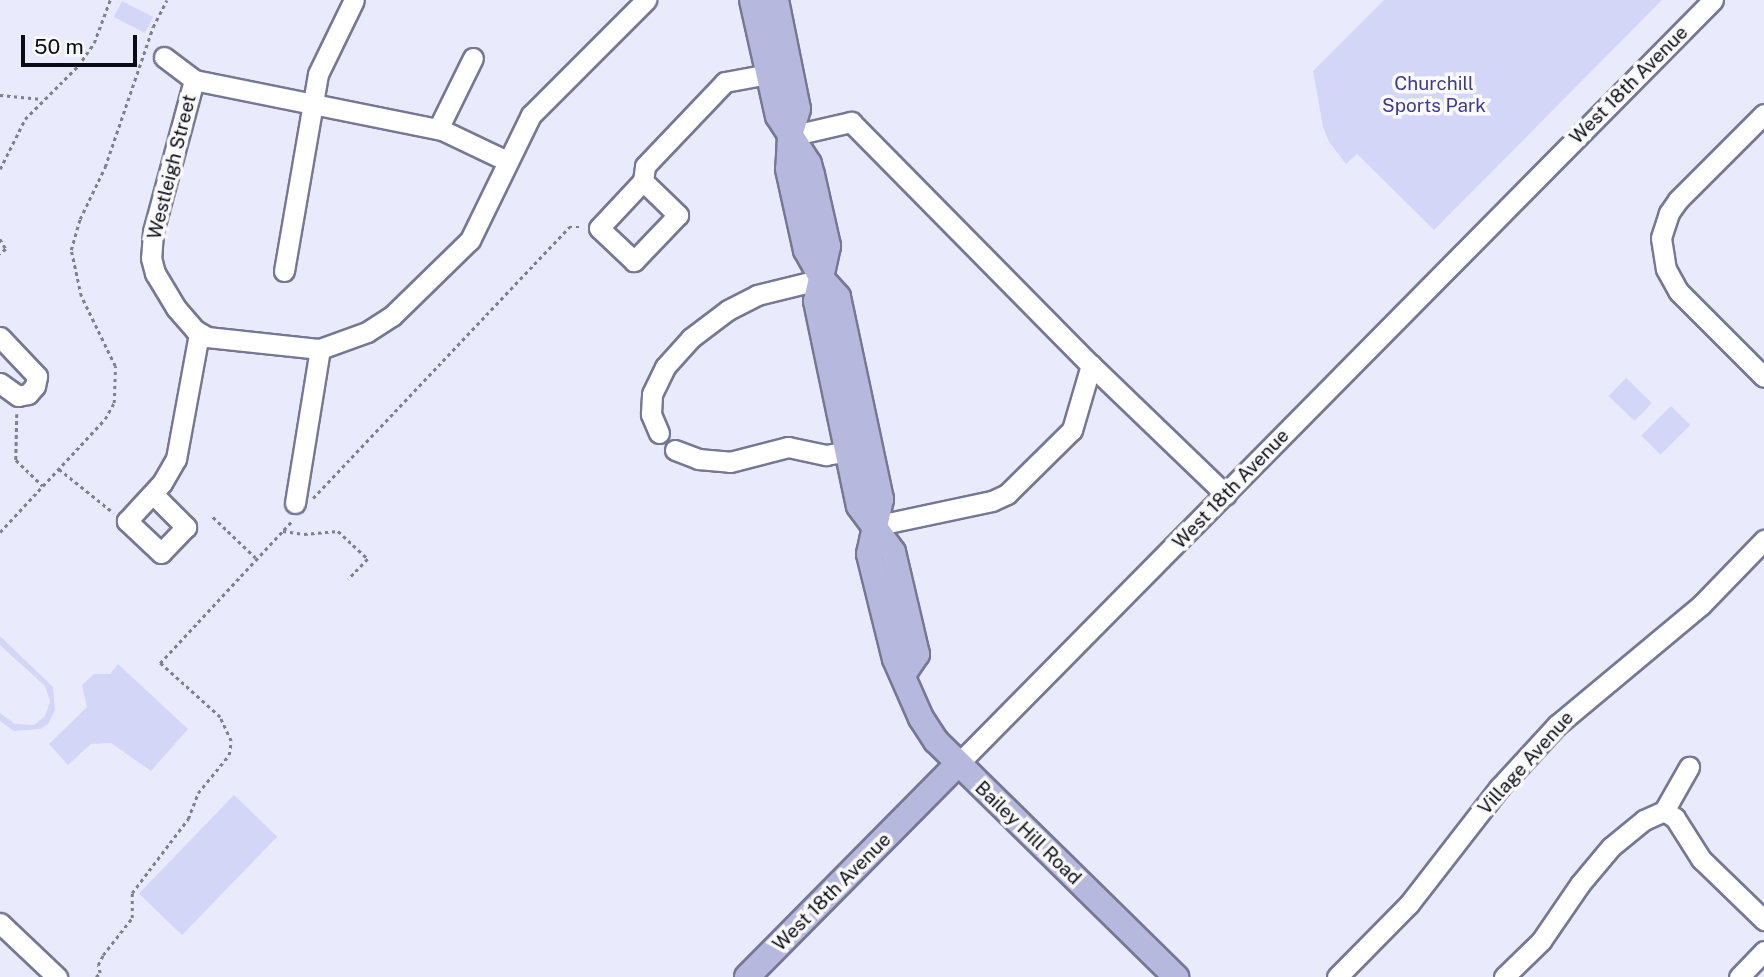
<!DOCTYPE html>
<style>
body{margin:0}
#map{position:relative;width:1764px;height:977px;overflow:hidden;background:#e9ebfd;font-family:"Public Sans",sans-serif}
div>[style]{position:absolute}
[style*='--x']{left:calc(var(--x)*1px);top:calc(var(--y)*1px);width:calc(var(--w)*1px);rotate:calc(var(--a)*1deg)}
.green>*{inset:0;background:#d3d6f7;transform-origin:0 0}
.path>*{height:2.5px;margin-top:-1.25px;transform-origin:0;background:repeating-linear-gradient(90deg,#7e808e 0 3.5px,transparent 0 7px)}
.roads{filter:drop-shadow(2px 0 #767893) drop-shadow(-2px 0 #767893) drop-shadow(0 2px #767893) drop-shadow(0 -2px #767893)}
.minor>*{height:19px;margin:-9.5px;padding:0 9.5px;transform-origin:9.5px;border-radius:9.5px;background:#fff}
.major>*{height:24px;margin:-12px;padding:0 12px;transform-origin:12px;border-radius:12px;background:#b6b8de}
span{translate:-50% -50%;white-space:nowrap;text-align:center;line-height:1.15;-webkit-text-stroke:7px #fafafa;paint-order:stroke}
.park-label{font-size:19px;color:#3f3a90}
.street-label{font-size:19px;color:#0b0c16}
.scale{position:absolute;left:21px;top:35px;width:116px;height:32px;box-sizing:border-box;border:4px solid #0b0c16;border-top:0;padding-left:9px;font-size:21px;line-height:24px;white-space:nowrap;color:#0b0c16;-webkit-text-stroke:5px #fafafa;paint-order:stroke}
</style>
<div id="map">
<div class="green">
<i style="clip-path:polygon(1384px 0,1662px 0,1434px 230px,1357px 154px,1346px 164px,1329px 142px,1323px 127px,1313px 71px)"></i>
<i style="left:122px;top:1px;width:35px;height:18px;rotate:27deg"></i>
<i style="left:1626px;top:378px;width:36px;height:25px;rotate:44deg"></i>
<i style="left:1671px;top:406px;width:27px;height:42px;rotate:45deg"></i>
<i style="clip-path:polygon(0 636px,53px 687px,55px 710px,48px 724px,40px 729px,14px 731px,0 721px,0 713px,15px 724px,34px 725px,45px 716px,50px 701px,45px 686px,0 645px)"></i>
<i style="clip-path:polygon(118px 664px,188px 729px,151px 771px,111px 743px,91px 744px,68px 765px,49px 744px,87px 707px,82px 685px,94px 674px,110px 674px)"></i>
<i style="left:234px;top:795px;width:60px;height:137px;rotate:44deg"></i>
</div>
<div class="path">
<i style="--x:0;--y:95;--w:42;--a:5.4"></i>
<i style="--x:0;--y:169;--w:56;--a:-63.4"></i>
<i style="--x:25;--y:119;--w:75;--a:-45"></i>
<i style="--x:78;--y:66;--w:28;--a:-55"></i>
<i style="--x:94;--y:43;--w:46;--a:-69.6"></i>
<i style="--x:0;--y:239;--w:12;--a:59"></i>
<i style="--x:6;--y:249;--w:8;--a:140"></i>
<i style="--x:17;--y:414;--w:46;--a:91.2"></i>
<i style="--x:16;--y:460;--w:37;--a:44"></i>
<i style="--x:59;--y:469;--w:70;--a:38.7"></i>
<i style="--x:313;--y:498;--w:373;--a:-46.6"></i>
<i style="--x:569;--y:227;--w:12;--a:0"></i>
<i style="--x:213;--y:517;--w:59;--a:43.6"></i>
<i style="--x:283;--y:531;--w:21;--a:8"></i>
<i style="--x:304;--y:534;--w:34;--a:-5"></i>
<i style="--x:338;--y:531;--w:41;--a:43"></i>
<i style="--x:368;--y:559;--w:28;--a:134"></i>
<i style="--x:0;--y:532;--w:154;--a:-47.1"></i>
<i style="--x:105;--y:419;--w:18;--a:-61"></i>
<i style="--x:114;--y:403;--w:37;--a:-88"></i>
<i style="--x:115;--y:366;--w:78;--a:-115.9"></i>
<i style="--x:81;--y:296;--w:47;--a:-102.3"></i>
<i style="--x:71;--y:250;--w:32;--a:-74"></i>
<i style="--x:80;--y:219;--w:58;--a:-64.3"></i>
<i style="--x:105;--y:167;--w:148;--a:-71.1"></i>
<i style="--x:153;--y:27;--w:30;--a:-63"></i>
<i style="--x:96;--y:977;--w:6;--a:-45"></i>
<i style="--x:100;--y:973;--w:8;--a:-104"></i>
<i style="--x:98;--y:965;--w:11;--a:-63"></i>
<i style="--x:103;--y:955;--w:47;--a:-51.9"></i>
<i style="--x:132;--y:918;--w:25;--a:-90"></i>
<i style="--x:132;--y:893;--w:93;--a:-52.9"></i>
<i style="--x:188;--y:819;--w:28;--a:-69"></i>
<i style="--x:198;--y:793;--w:49;--a:-50.8"></i>
<i style="--x:229;--y:755;--w:14;--a:-82"></i>
<i style="--x:231;--y:741;--w:26;--a:-115"></i>
<i style="--x:220;--y:717;--w:81;--a:-138"></i>
<i style="--x:160;--y:663;--w:194;--a:-47.1"></i>
</div>
<div class="roads">
<div class="minor">
<i style="--x:164;--y:57;--w:38;--a:37"></i>
<i style="--x:1764;--y:114;--w:122;--a:135"></i>
<i style="--x:1678;--y:200;--w:16;--a:125"></i>
<i style="--x:1669;--y:213;--w:26;--a:108"></i>
<i style="--x:1661;--y:238;--w:31;--a:81"></i>
<i style="--x:1666;--y:269;--w:26;--a:61"></i>
<i style="--x:1679;--y:292;--w:120;--a:45"></i>
<i style="--x:438;--y:129;--w:79;--a:-63.8"></i>
<i style="--x:790;--y:136;--w:63;--a:-12.9"></i>
<i style="--x:851;--y:122;--w:342;--a:45.4"></i>
<i style="--x:1091;--y:365;--w:187;--a:43.9"></i>
<i style="--x:507;--y:161;--w:72;--a:-154.5"></i>
<i style="--x:442;--y:130;--w:253;--a:-168.6"></i>
<i style="--x:194;--y:80;--w:157;--a:105.1"></i>
<i style="--x:153;--y:232;--w:26;--a:94"></i>
<i style="--x:151;--y:258;--w:16;--a:75"></i>
<i style="--x:155;--y:273;--w:41;--a:59"></i>
<i style="--x:176;--y:308;--w:29;--a:49"></i>
<i style="--x:195;--y:330;--w:14;--a:30"></i>
<i style="--x:207;--y:337;--w:114;--a:6.1"></i>
<i style="--x:320;--y:349;--w:50;--a:-19.9"></i>
<i style="--x:367;--y:332;--w:30;--a:-33"></i>
<i style="--x:392;--y:316;--w:109;--a:-44.3"></i>
<i style="--x:470;--y:240;--w:139;--a:-64"></i>
<i style="--x:531;--y:115;--w:163;--a:-45"></i>
<i style="--x:643;--y:181;--w:49;--a:44.2"></i>
<i style="--x:678;--y:215;--w:64;--a:133.7"></i>
<i style="--x:634;--y:261;--w:48;--a:-136.7"></i>
<i style="--x:599;--y:228;--w:64;--a:-46.9"></i>
<i style="--x:643;--y:181;--w:15;--a:-82"></i>
<i style="--x:645;--y:166;--w:116;--a:-46.4"></i>
<i style="--x:725;--y:82;--w:44;--a:-10.5"></i>
<i style="--x:284;--y:271;--w:200;--a:-80.2"></i>
<i style="--x:318;--y:74;--w:82;--a:-64.1"></i>
<i style="--x:0;--y:337;--w:54;--a:46.5"></i>
<i style="--x:37;--y:376;--w:10;--a:101"></i>
<i style="--x:35;--y:386;--w:11;--a:131"></i>
<i style="--x:28;--y:394;--w:10;--a:169"></i>
<i style="--x:18;--y:396;--w:22;--a:-144"></i>
<i style="--x:659;--y:433;--w:21;--a:-113"></i>
<i style="--x:651;--y:414;--w:20;--a:-87"></i>
<i style="--x:652;--y:394;--w:30;--a:-64"></i>
<i style="--x:665;--y:367;--w:39;--a:-48"></i>
<i style="--x:691;--y:338;--w:46;--a:-37.1"></i>
<i style="--x:728;--y:310;--w:33;--a:-27"></i>
<i style="--x:757;--y:295;--w:67;--a:-13.8"></i>
<i style="--x:675;--y:450;--w:25;--a:21"></i>
<i style="--x:698;--y:459;--w:32;--a:5"></i>
<i style="--x:730;--y:462;--w:60;--a:-14.5"></i>
<i style="--x:788;--y:447;--w:39;--a:12"></i>
<i style="--x:826;--y:455;--w:22;--a:-10"></i>
<i style="--x:153;--y:494;--w:47;--a:45"></i>
<i style="--x:186;--y:527;--w:36;--a:134"></i>
<i style="--x:161;--y:553;--w:47;--a:-136.7"></i>
<i style="--x:127;--y:521;--w:52;--a:-47.4"></i>
<i style="--x:162;--y:483;--w:28;--a:-60"></i>
<i style="--x:176;--y:459;--w:127;--a:-79.6"></i>
<i style="--x:295;--y:503;--w:156;--a:-80.8"></i>
<i style="--x:874;--y:526;--w:121;--a:-12"></i>
<i style="--x:992;--y:501;--w:17;--a:-25"></i>
<i style="--x:1007;--y:494;--w:91;--a:-44.6"></i>
<i style="--x:1072;--y:430;--w:68;--a:-73.7"></i>
<i style="--x:958;--y:764;--w:1074;--a:-45.34"></i>
<i style="--x:1664;--y:811;--w:13;--a:32"></i>
<i style="--x:1675;--y:818;--w:49;--a:57.6"></i>
<i style="--x:1701;--y:859;--w:88;--a:44.1"></i>
<i style="--x:0;--y:923;--w:79;--a:43.5"></i>
<i style="--x:1337;--y:977;--w:103;--a:-45.4"></i>
<i style="--x:1409;--y:904;--w:147;--a:-52.2"></i>
<i style="--x:1499;--y:788;--w:86;--a:-47.4"></i>
<i style="--x:1557;--y:725;--w:187;--a:-39.8"></i>
<i style="--x:1701;--y:605;--w:91;--a:-45.9"></i>
<i style="--x:1504;--y:977;--w:52;--a:-44.2"></i>
<i style="--x:1541;--y:941;--w:69;--a:-55.6"></i>
<i style="--x:1580;--y:884;--w:48;--a:-50"></i>
<i style="--x:1611;--y:847;--w:43;--a:-39.3"></i>
<i style="--x:1644;--y:820;--w:22;--a:-24"></i>
<i style="--x:1664;--y:811;--w:51;--a:-60.4"></i>
<i style="--x:1739;--y:977;--w:36;--a:-46"></i>
</div>
<div class="major">
<i style="--x:752;--y:0;--w:119;--a:77.4"></i>
<i style="--x:778;--y:116;--w:57;--a:57.1"></i>
<i style="--x:809;--y:164;--w:11;--a:75"></i>
<i style="--x:812;--y:175;--w:73;--a:77.3"></i>
<i style="--x:828;--y:246;--w:56;--a:102.3"></i>
<i style="--x:816;--y:301;--w:209;--a:78.2"></i>
<i style="--x:859;--y:506;--w:57;--a:53.5"></i>
<i style="--x:893;--y:552;--w:105;--a:76.8"></i>
<i style="--x:917;--y:654;--w:23;--a:124"></i>
<i style="--x:776;--y:0;--w:111;--a:78.6"></i>
<i style="--x:798;--y:109;--w:28;--a:107"></i>
<i style="--x:790;--y:136;--w:33;--a:93"></i>
<i style="--x:788;--y:169;--w:83;--a:77.5"></i>
<i style="--x:806;--y:250;--w:33;--a:61"></i>
<i style="--x:822;--y:279;--w:24;--a:48"></i>
<i style="--x:838;--y:297;--w:207;--a:78"></i>
<i style="--x:881;--y:499;--w:56;--a:102.3"></i>
<i style="--x:869;--y:554;--w:108;--a:76.1"></i>
<i style="--x:895;--y:659;--w:64;--a:66.2"></i>
<i style="--x:921;--y:718;--w:27;--a:57"></i>
<i style="--x:936;--y:741;--w:337;--a:44.5"></i>
<i style="--x:747;--y:977;--w:300;--a:-45.3"></i>
</div>
</div>
<div class="park-label">
<span style="left:1434px;top:95px">Churchill<br>Sports Park</span>
</div>
<div class="street-label">
<span style="left:1629px;top:85px;rotate:-45deg">West 18th Avenue</span>
<span style="left:172px;top:167px;rotate:-76deg">Westleigh Street</span>
<span style="left:1231px;top:489px;rotate:-46deg">West 18th Avenue</span>
<span style="left:1526px;top:763px;rotate:-48deg">Village Avenue</span>
<span style="left:1028px;top:833px;rotate:44deg">Bailey Hill Road</span>
<span style="left:832px;top:892px;rotate:-45deg">West 18th Avenue</span>
</div>
<div class="scale">50 m</div>
</div>
